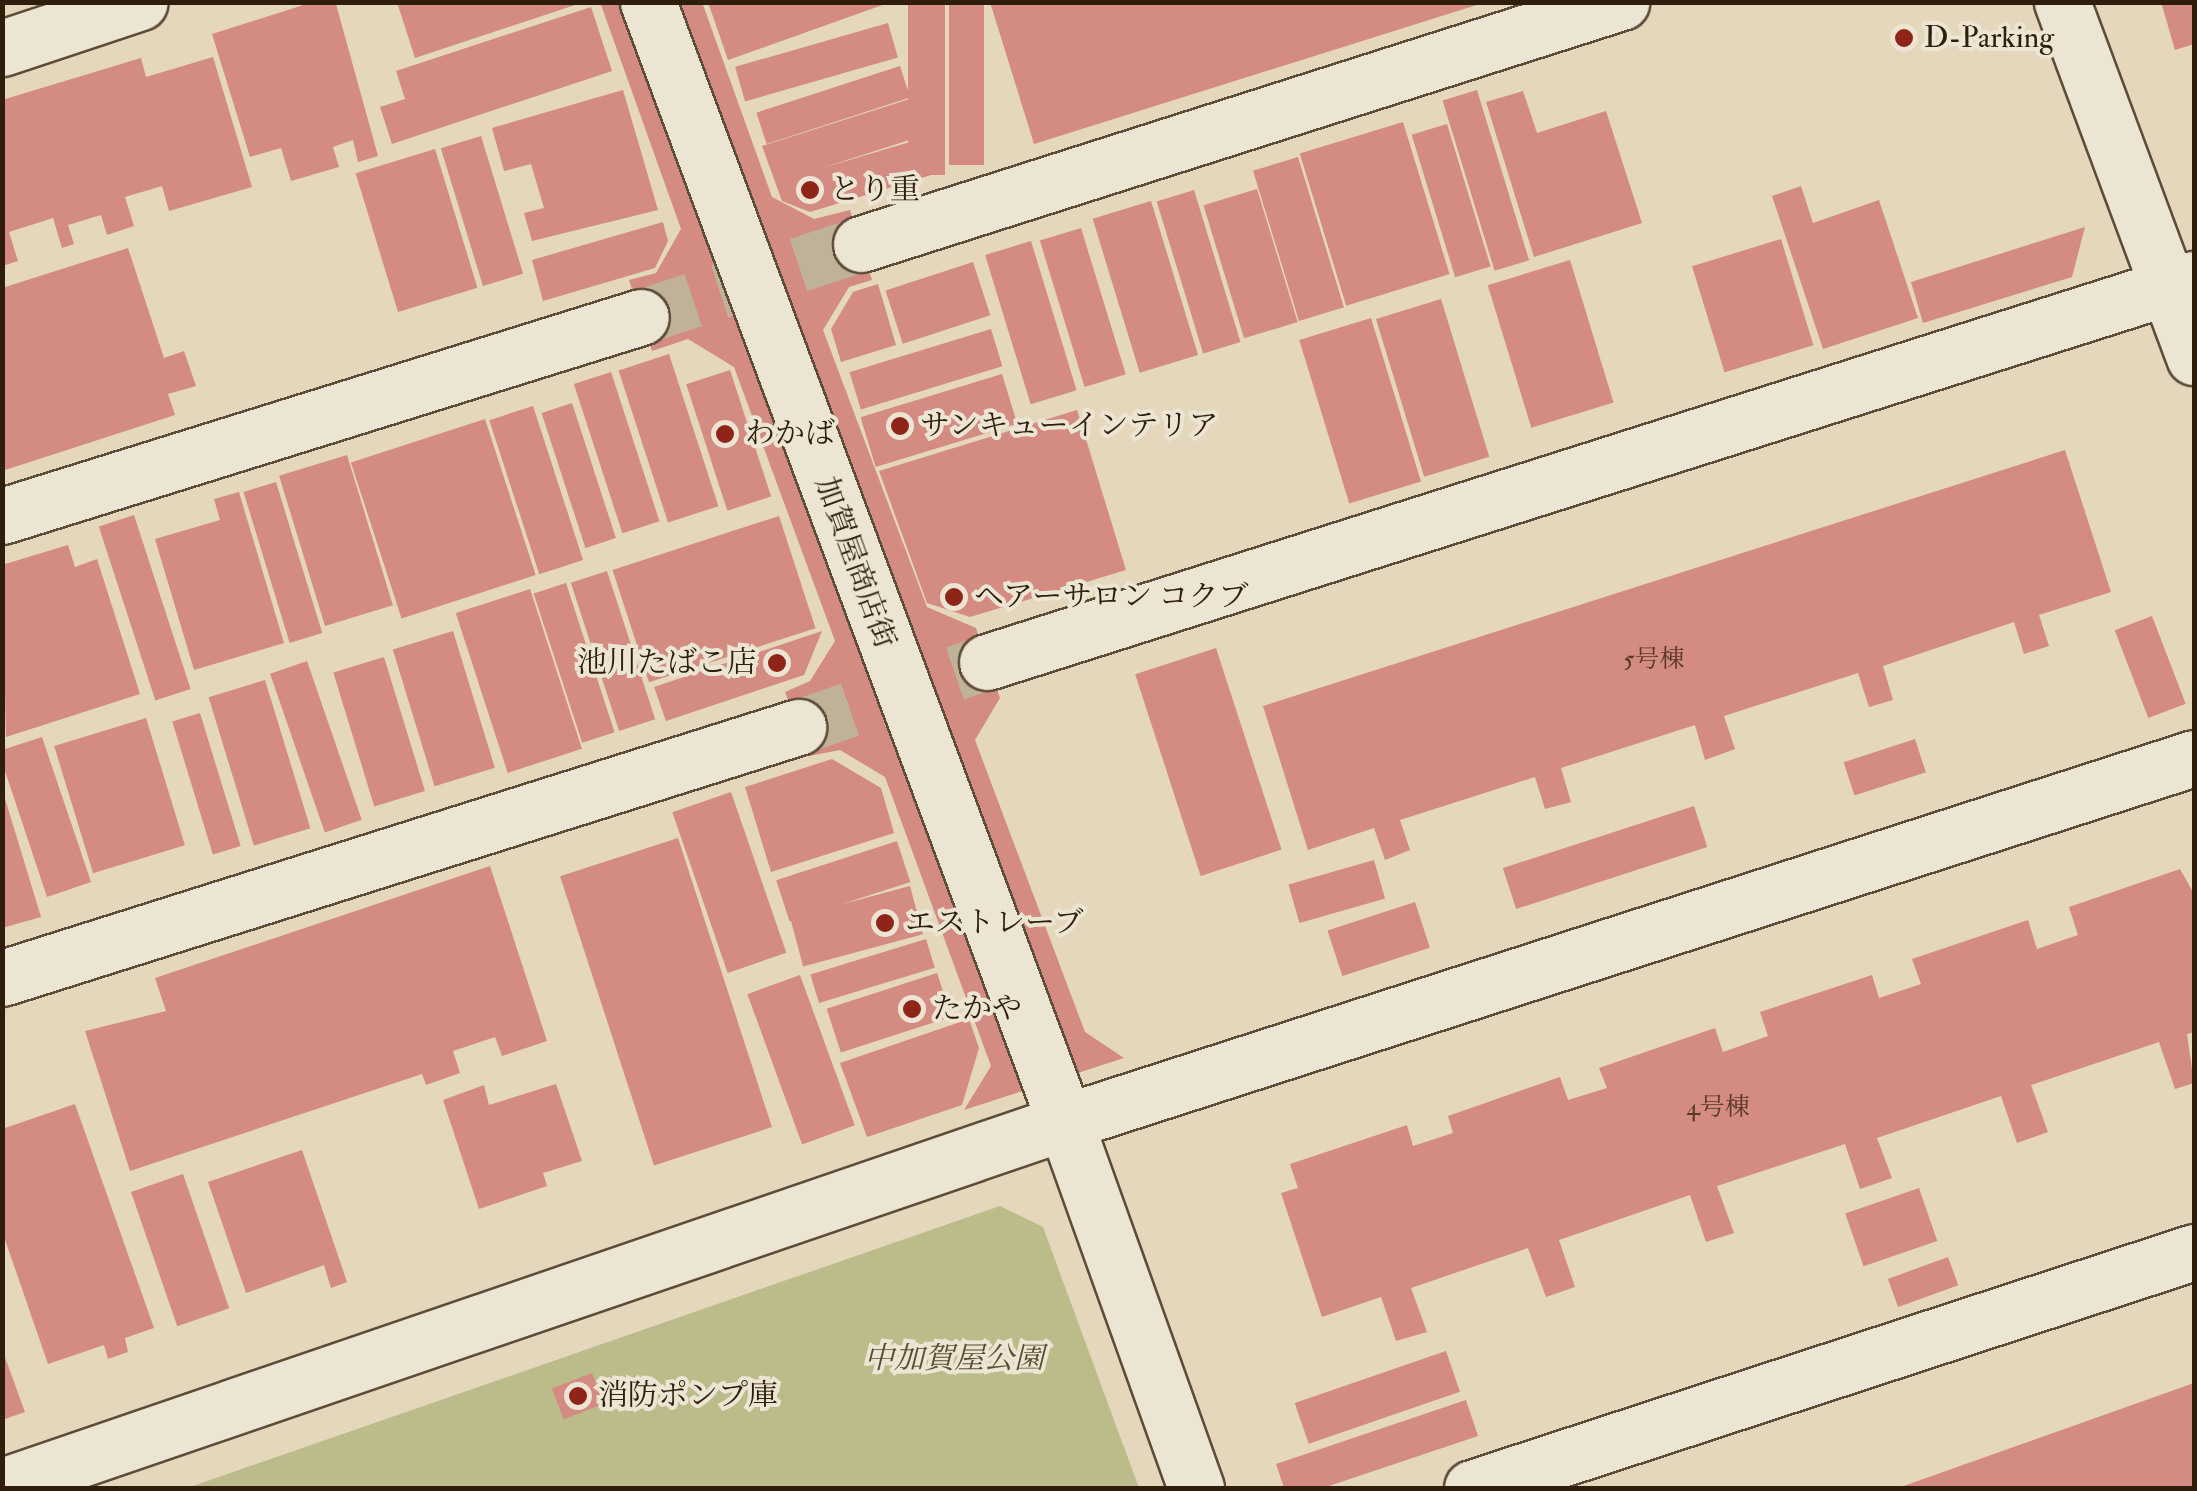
<!DOCTYPE html>
<meta charset="utf-8">
<style>
body{margin:0}
#map{position:relative;width:2197px;height:1491px;overflow:hidden;background:#e4d7bb;font-family:"IM FELL Double Pica","Noto Serif JP",serif}
div>[style]{position:absolute}
[style*='--x']{left:calc(var(--x)*1px);top:calc(var(--y)*1px);width:calc(var(--w)*1px);rotate:calc(var(--a)*1deg)}
.green>*{inset:0;background:#bcbc8b}
.building>*{inset:0;background:#d38b82;transform-origin:0 0}
.minor-tunnel>*{height:55px;margin-top:-27.5px;transform-origin:0;background:repeating-linear-gradient(90deg,#c0b298 0 55px,transparent 0 83px)}
.roads{filter:drop-shadow(2px 0 #5d4c38) drop-shadow(-2px 0 #5d4c38) drop-shadow(0 2px #5d4c38) drop-shadow(0 -2px #5d4c38)}
.pedestrian>*{height:55px;margin:-27.5px;padding:0 27.5px;transform-origin:27.5px;border-radius:27.5px;background:#ede5d3}
.minor>*{height:55px;margin:-27.5px;padding:0 27.5px;transform-origin:27.5px;border-radius:27.5px;background:#ede5d3}
.dots>*{width:28px;height:28px;translate:-50% -50%;box-sizing:border-box;border:5px solid #ede5d3;border-radius:50%}
span{translate:-50% -50%;white-space:nowrap;text-align:center;line-height:1.15;-webkit-text-stroke:8px #ede5d3;paint-order:stroke}
.number-label{font-size:25px;color:#59392a}
.number-label span{-webkit-text-stroke-width:0}
.poi-label{font-size:30px;color:#301e0c}
.left{translate:0 -50%;text-align:left}
.right{translate:-100% -50%;text-align:right}
.street-label{font-size:30px;color:#301e0c}
.park-label{font-size:30px;color:#5a4d32;font-style:italic}
.frame{position:absolute;inset:0;border:5px solid #301e0c;pointer-events:none}
</style>
<div id="map">
<div class="green">
<i style="clip-path:polygon(1000px 1206px,1043px 1227px,1139px 1488px,187px 1488px)"></i>
</div>
<div class="building">
<i style="clip-path:polygon(313px 2px,336px 4px,378px 156px,358px 162px,353px 140px,333px 147px,339px 167px,291px 181px,281px 148px,250px 157px,212px 34px)"></i>
<i style="clip-path:polygon(397px 2px,581px 2px,581px 3px,415px 58px)"></i>
<i style="clip-path:polygon(600px 2px,702px 2px,772px 197px,814px 219px,850px 210px,872px 280px,849px 287px,823px 330px,927px 607px,976px 628px,1000px 698px,975px 740px,1085px 1032px,1124px 1058px,964px 1110px,991px 1066px,885px 777px,840px 750px,809px 756px,785px 692px,810px 681px,835px 641px,734px 367px,688px 339px,652px 351px,629px 280px,656px 273px,681px 229px)"></i>
<i style="clip-path:polygon(708px 2px,888px 2px,888px 3px,728px 60px)"></i>
<i style="left:908px;top:2px;width:37px;height:173px"></i>
<i style="left:949px;top:2px;width:35px;height:163px"></i>
<i style="clip-path:polygon(990px 2px,1483px 2px,1483px 3px,1034px 144px)"></i>
<i style="clip-path:polygon(2161px 2px,2194px 2px,2194px 44px,2175px 50px)"></i>
<i style="clip-path:polygon(591px 7px,612px 71px,392px 144px,380px 107px,405px 99px,396px 71px)"></i>
<i style="left:888px;top:23px;width:36px;height:159px;rotate:74deg"></i>
<i style="clip-path:polygon(213px 57px,252px 187px,169px 211px,162px 186px,125px 197px,134px 226px,107px 235px,101px 215px,68px 225px,74px 244px,62px 248px,53px 218px,9px 232px,18px 261px,2px 266px,2px 100px,141px 58px,146px 77px)"></i>
<i style="left:900px;top:66px;width:33px;height:151px;rotate:72deg"></i>
<i style="clip-path:polygon(623px 90px,658px 210px,532px 241px,524px 213px,544px 208px,531px 164px,504px 171px,492px 128px)"></i>
<i style="left:1477px;top:90px;width:178px;height:36px;rotate:73deg"></i>
<i style="clip-path:polygon(1523px 91px,1537px 133px,1606px 111px,1642px 223px,1534px 257px,1486px 102px)"></i>
<i style="clip-path:polygon(919px 96px,931px 133px,819px 169px,930px 136px,941px 172px,810px 212px,782px 201px,762px 146px)"></i>
<i style="left:1403px;top:122px;width:159px;height:108px;rotate:73deg"></i>
<i style="left:1447px;top:124px;width:149px;height:37px;rotate:73deg"></i>
<i style="left:481px;top:136px;width:144px;height:42px;rotate:73deg"></i>
<i style="left:435px;top:149px;width:145px;height:83px;rotate:73deg"></i>
<i style="left:1298px;top:157px;width:157px;height:47px;rotate:73deg"></i>
<i style="clip-path:polygon(1801px 186px,1813px 223px,1879px 200px,1918px 318px,1823px 349px,1772px 196px)"></i>
<i style="left:1257px;top:189px;width:139px;height:56px;rotate:73deg"></i>
<i style="left:1194px;top:190px;width:159px;height:39px;rotate:73deg"></i>
<i style="left:1151px;top:201px;width:161px;height:61px;rotate:73deg"></i>
<i style="clip-path:polygon(663px 222px,668px 241px,655px 268px,543px 301px,532px 260px)"></i>
<i style="clip-path:polygon(2085px 227px,2072px 277px,1923px 323px,1911px 282px)"></i>
<i style="left:1081px;top:228px;width:153px;height:43px;rotate:73deg"></i>
<i style="left:1781px;top:239px;width:111px;height:93px;rotate:73deg"></i>
<i style="left:1031px;top:241px;width:156px;height:48px;rotate:73deg"></i>
<i style="clip-path:polygon(128px 248px,164px 358px,184px 351px,196px 386px,168px 394px,175px 415px,2px 471px,2px 288px)"></i>
<i style="left:1570px;top:260px;width:149px;height:86px;rotate:73deg"></i>
<i style="left:973px;top:262px;width:56px;height:92px;rotate:72deg"></i>
<i style="clip-path:polygon(878px 284px,896px 345px,841px 362px,831px 329px,853px 292px)"></i>
<i style="left:1441px;top:299px;width:165px;height:68px;rotate:73deg"></i>
<i style="left:1371px;top:318px;width:171px;height:75px;rotate:73deg"></i>
<i style="left:991px;top:329px;width:39px;height:148px;rotate:73deg"></i>
<i style="left:669px;top:354px;width:160px;height:53px;rotate:72deg"></i>
<i style="left:730px;top:370px;width:133px;height:46px;rotate:72deg"></i>
<i style="left:611px;top:372px;width:157px;height:39px;rotate:72deg"></i>
<i style="left:1002px;top:374px;width:52px;height:148px;rotate:73deg"></i>
<i style="left:572px;top:403px;width:142px;height:32px;rotate:72deg"></i>
<i style="left:533px;top:406px;width:162px;height:46px;rotate:72deg"></i>
<i style="clip-path:polygon(1077px 410px,1126px 570px,970px 617px,927px 603px,879px 471px)"></i>
<i style="left:485px;top:419px;width:164px;height:141px;rotate:72deg"></i>
<i style="clip-path:polygon(2065px 450px,2111px 592px,2039px 615px,2049px 646px,2024px 654px,2014px 622px,1883px 666px,1893px 700px,1869px 707px,1858px 673px,1724px 716px,1735px 749px,1705px 760px,1695px 725px,1561px 768px,1571px 802px,1545px 809px,1535px 777px,1400px 820px,1410px 850px,1385px 860px,1374px 828px,1308px 850px,1263px 706px)"></i>
<i style="left:347px;top:455px;width:157px;height:71px;rotate:73deg"></i>
<i style="left:276px;top:482px;width:158px;height:34px;rotate:73deg"></i>
<i style="clip-path:polygon(239px 492px,284px 643px,194px 670px,155px 539px,220px 520px,214px 499px)"></i>
<i style="left:134px;top:515px;width:183px;height:37px;rotate:72deg"></i>
<i style="left:779px;top:516px;width:118px;height:175px;rotate:72deg"></i>
<i style="clip-path:polygon(68px 545px,75px 567px,97px 559px,140px 694px,6px 737px,2px 565px)"></i>
<i style="left:607px;top:571px;width:156px;height:38px;rotate:72deg"></i>
<i style="left:566px;top:583px;width:157px;height:34px;rotate:72deg"></i>
<i style="left:530px;top:589px;width:168px;height:78px;rotate:72deg"></i>
<i style="left:2152px;top:616px;width:94px;height:40px;rotate:69deg"></i>
<i style="left:453px;top:631px;width:143px;height:63px;rotate:73deg"></i>
<i style="clip-path:polygon(822px 631px,804px 675px,666px 721px,654px 687px)"></i>
<i style="left:1216px;top:648px;width:212px;height:85px;rotate:72deg"></i>
<i style="left:384px;top:657px;width:140px;height:53px;rotate:73deg"></i>
<i style="left:307px;top:661px;width:168px;height:39px;rotate:71deg"></i>
<i style="left:265px;top:680px;width:155px;height:59px;rotate:73deg"></i>
<i style="left:200px;top:713px;width:139px;height:29px;rotate:73deg"></i>
<i style="left:146px;top:718px;width:133px;height:96px;rotate:73deg"></i>
<i style="clip-path:polygon(42px 737px,91px 882px,47px 897px,2px 762px,2px 750px)"></i>
<i style="left:1915px;top:739px;width:35px;height:75px;rotate:72deg"></i>
<i style="clip-path:polygon(832px 759px,881px 788px,894px 833px,771px 872px,745px 787px)"></i>
<i style="clip-path:polygon(3px 792px,41px 917px,2px 928px,2px 793px)"></i>
<i style="left:731px;top:792px;width:170px;height:62px;rotate:71deg"></i>
<i style="left:1694px;top:806px;width:43px;height:201px;rotate:72deg"></i>
<i style="left:678px;top:838px;width:304px;height:124px;rotate:72deg"></i>
<i style="left:897px;top:841px;width:43px;height:127px;rotate:72deg"></i>
<i style="left:1374px;top:860px;width:40px;height:89px;rotate:74deg"></i>
<i style="clip-path:polygon(490px 866px,547px 1041px,502px 1056px,495px 1037px,453px 1051px,460px 1073px,426px 1085px,422px 1074px,130px 1171px,85px 1031px,166px 1011px,155px 978px)"></i>
<i style="clip-path:polygon(2180px 869px,2194px 894px,2194px 1032px,2187px 1034px,2194px 1083px,2175px 1089px,2159px 1042px,2031px 1085px,2048px 1132px,2017px 1143px,2001px 1096px,1877px 1138px,1892px 1178px,1860px 1189px,1845px 1144px,1717px 1186px,1734px 1233px,1706px 1242px,1690px 1195px,1559px 1240px,1575px 1287px,1546px 1297px,1528px 1248px,1411px 1288px,1427px 1332px,1396px 1341px,1381px 1297px,1322px 1317px,1281px 1193px,1298px 1188px,1290px 1164px,1407px 1125px,1413px 1146px,1453px 1133px,1448px 1116px,1560px 1077px,1568px 1100px,1607px 1088px,1599px 1068px,1715px 1028px,1723px 1052px,1768px 1036px,1760px 1012px,1872px 975px,1879px 998px,1921px 984px,1912px 959px,2028px 920px,2037px 949px,2078px 935px,2069px 907px)"></i>
<i style="left:910px;top:886px;width:50px;height:124px;rotate:75deg"></i>
<i style="left:1415px;top:902px;width:48px;height:92px;rotate:72deg"></i>
<i style="left:926px;top:939px;width:30px;height:121px;rotate:73deg"></i>
<i style="left:937px;top:973px;width:46px;height:116px;rotate:72deg"></i>
<i style="left:800px;top:975px;width:160px;height:56px;rotate:70deg"></i>
<i style="clip-path:polygon(969px 1019px,979px 1048px,962px 1105px,867px 1137px,840px 1063px)"></i>
<i style="clip-path:polygon(556px 1084px,582px 1161px,543px 1173px,547px 1186px,479px 1209px,443px 1100px,484px 1085px,489px 1105px)"></i>
<i style="clip-path:polygon(75px 1104px,154px 1328px,125px 1338px,128px 1352px,108px 1359px,104px 1345px,48px 1364px,2px 1231px,2px 1129px)"></i>
<i style="clip-path:polygon(302px 1150px,347px 1282px,331px 1288px,324px 1265px,246px 1293px,208px 1182px)"></i>
<i style="left:183px;top:1174px;width:142px;height:55px;rotate:71deg"></i>
<i style="left:1919px;top:1188px;width:56px;height:78px;rotate:71deg"></i>
<i style="left:1948px;top:1257px;width:30px;height:64px;rotate:70deg"></i>
<i style="clip-path:polygon(2px 1349px,25px 1412px,2px 1420px)"></i>
<i style="left:1446px;top:1351px;width:43px;height:160px;rotate:71deg"></i>
<i style="left:592px;top:1373px;width:33px;height:43px;rotate:69deg"></i>
<i style="clip-path:polygon(2194px 1383px,2194px 1488px,1898px 1488px)"></i>
<i style="clip-path:polygon(1466px 1400px,1478px 1436px,1323px 1488px,1284px 1488px,1276px 1464px)"></i>
</div>
<div class="minor-tunnel">
<i style="--x:641;--y:317;--w:232;--a:-18.4"></i>
<i style="--x:798;--y:727;--w:200;--a:-19"></i>
</div>
<div class="roads">
<div class="pedestrian">
<i style="--x:648;--y:2;--w:1195;--a:69.58"></i>
</div>
<div class="minor">
<i style="--x:2062;--y:2;--w:379;--a:69.6"></i>
<i style="--x:2;--y:48;--w:145;--a:-18.4"></i>
<i style="--x:861;--y:244;--w:798;--a:-17.66"></i>
<i style="--x:2;--y:516;--w:669;--a:-17.3"></i>
<i style="--x:987;--y:662;--w:1266;--a:-17.61"></i>
<i style="--x:2;--y:978;--w:835;--a:-17.5"></i>
<i style="--x:1065;--y:1122;--w:389;--a:70.3"></i>
<i style="--x:2;--y:1486;--w:1124;--a:-18.9"></i>
<i style="--x:1065;--y:1122;--w:1186;--a:-17.87"></i>
<i style="--x:1472;--y:1488;--w:760;--a:-18.1"></i>
</div>
</div>
<div class="dots">
<i style="left:1904px;top:38px;background:#8f2418"></i>
<i style="left:810px;top:190px;background:#8f2418"></i>
<i style="left:900px;top:426px;background:#8f2418"></i>
<i style="left:725px;top:434px;background:#8f2418"></i>
<i style="left:954px;top:597px;background:#8f2418"></i>
<i style="left:777px;top:663px;background:#8f2418"></i>
<i style="left:885px;top:923px;background:#8f2418"></i>
<i style="left:912px;top:1009px;background:#8f2418"></i>
<i style="left:578px;top:1396px;background:#8f2418"></i>
</div>
<div class="number-label">
<span style="left:1654px;top:660px">5号棟</span>
<span style="left:1718px;top:1108px">4号棟</span>
</div>
<div class="poi-label">
<span class="left" style="left:1924px;top:38px">D-Parking</span>
<span class="left" style="left:830px;top:190px">とり重</span>
<span class="left" style="left:920px;top:426px">サンキューインテリア</span>
<span class="left" style="left:745px;top:434px">わかば</span>
<span class="left" style="left:974px;top:597px">ヘアーサロン コクブ</span>
<span class="right" style="left:757px;top:663px">池川たばこ店</span>
<span class="left" style="left:905px;top:923px">エストレーブ</span>
<span class="left" style="left:932px;top:1009px">たかや</span>
<span class="left" style="left:598px;top:1396px">消防ポンプ庫</span>
</div>
<div class="street-label">
<span style="left:855px;top:563px;rotate:70deg">加賀屋商店街</span>
</div>
<div class="park-label">
<span style="left:954px;top:1359px">中加賀屋公園</span>
</div>
<div class="frame"></div>
</div>
